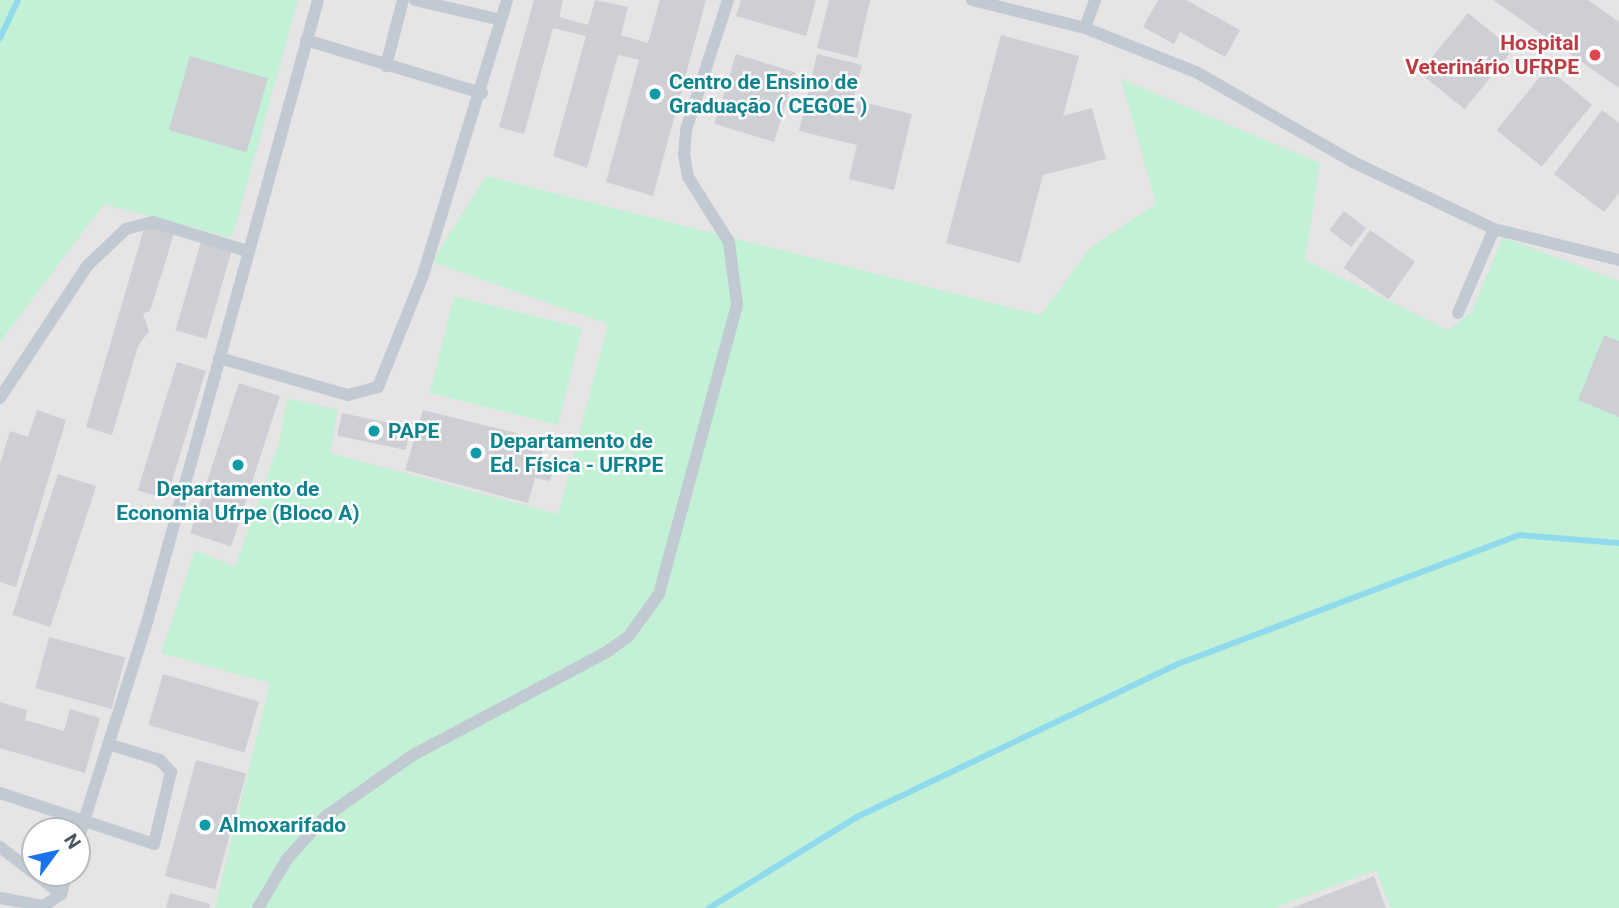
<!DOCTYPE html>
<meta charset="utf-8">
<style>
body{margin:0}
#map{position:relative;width:1619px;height:908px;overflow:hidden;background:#f5f3f3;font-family:Roboto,sans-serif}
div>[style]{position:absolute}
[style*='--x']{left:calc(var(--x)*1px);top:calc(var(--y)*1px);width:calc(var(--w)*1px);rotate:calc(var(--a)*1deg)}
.education>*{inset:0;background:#e6e4e5}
.green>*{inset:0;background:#c3f1d5;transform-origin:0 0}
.stream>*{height:6px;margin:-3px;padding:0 3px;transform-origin:3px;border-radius:3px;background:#90daee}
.building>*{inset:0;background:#cdcfd5;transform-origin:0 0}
.lane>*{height:12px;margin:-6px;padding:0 6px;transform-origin:6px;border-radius:6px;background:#c1cad2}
.dots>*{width:19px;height:19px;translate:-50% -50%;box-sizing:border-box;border:4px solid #fff;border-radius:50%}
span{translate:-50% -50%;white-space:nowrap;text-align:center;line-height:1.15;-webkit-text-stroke:5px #fff;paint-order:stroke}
.health-label{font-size:21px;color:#be3a42;font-weight:700}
.right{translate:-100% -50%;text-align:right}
.culture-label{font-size:21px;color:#0d838f;font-weight:700}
.left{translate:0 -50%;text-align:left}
.north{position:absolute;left:21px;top:817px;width:70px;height:70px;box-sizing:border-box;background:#fff;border:2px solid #b7bbc0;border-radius:50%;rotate:57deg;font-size:19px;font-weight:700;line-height:28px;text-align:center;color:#4a5661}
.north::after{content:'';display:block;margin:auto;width:24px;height:32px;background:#1a73e8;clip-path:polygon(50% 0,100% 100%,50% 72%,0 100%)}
</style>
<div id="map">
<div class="education">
<i style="clip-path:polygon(evenodd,0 0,1619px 0,1619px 908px,0 908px,0 0,35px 831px,77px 831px,77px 873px,35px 873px,35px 831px)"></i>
</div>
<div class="green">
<i style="clip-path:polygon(0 0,298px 0,232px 238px,104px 204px,0 342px)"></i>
<i style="clip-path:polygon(1121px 79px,1320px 163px,1305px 260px,1449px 330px,1472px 311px,1503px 237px,1619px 281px,1619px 908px,1391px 908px,1376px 870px,1274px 908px,215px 908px,270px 683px,161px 653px,195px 550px,235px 567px,280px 440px,287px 398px,338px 410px,330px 453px,558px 514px,608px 324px,432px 262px,486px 176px,1041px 315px,1090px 248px,1156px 204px)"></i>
<i style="left:454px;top:296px;width:132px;height:100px;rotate:14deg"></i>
</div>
<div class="stream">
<i style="--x:0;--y:38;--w:42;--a:-64.7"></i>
<i style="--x:709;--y:908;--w:174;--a:-31.6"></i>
<i style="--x:857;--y:817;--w:356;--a:-25.5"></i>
<i style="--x:1178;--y:664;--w:365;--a:-20.7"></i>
<i style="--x:1519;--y:535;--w:100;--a:4.6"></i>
</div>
<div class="building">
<i style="clip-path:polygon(534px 0,563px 0,559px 17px,588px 25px,595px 0,628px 7px,621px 35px,648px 43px,660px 0,706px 0,653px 196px,606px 182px,639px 60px,618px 55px,587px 168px,553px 156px,586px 36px,553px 28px,524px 134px,499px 127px)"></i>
<i style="clip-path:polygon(741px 0,816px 0,806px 36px,736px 16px)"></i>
<i style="clip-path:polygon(829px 0,870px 0,857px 58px,817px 48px)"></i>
<i style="clip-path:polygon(1158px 0,1186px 0,1240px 30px,1225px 57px,1180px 32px,1174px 44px,1143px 27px)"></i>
<i style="clip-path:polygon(1493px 0,1588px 0,1619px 22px,1619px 88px)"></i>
<i style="left:1468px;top:13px;width:58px;height:77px;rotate:39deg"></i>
<i style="clip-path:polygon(1001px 35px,1079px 56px,1063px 116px,1092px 108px,1106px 159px,1043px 175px,1020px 263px,946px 243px)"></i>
<i style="left:736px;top:54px;width:62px;height:73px;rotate:17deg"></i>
<i style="clip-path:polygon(817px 54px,862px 65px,853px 100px,912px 114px,894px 190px,849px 179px,857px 145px,799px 131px)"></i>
<i style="left:190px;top:56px;width:81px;height:77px;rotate:16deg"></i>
<i style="left:1547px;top:68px;width:58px;height:80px;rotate:39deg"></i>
<i style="clip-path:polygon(1602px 110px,1619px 123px,1619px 193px,1604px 212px,1554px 174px)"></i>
<i style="left:1344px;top:211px;width:28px;height:24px;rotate:38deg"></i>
<i style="clip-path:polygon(145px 225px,174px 234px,150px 311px,143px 314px,149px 331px,138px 346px,112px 435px,86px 427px)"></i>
<i style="left:1370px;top:230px;width:55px;height:46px;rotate:35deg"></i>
<i style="left:202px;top:238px;width:32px;height:96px;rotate:16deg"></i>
<i style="clip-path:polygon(1604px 335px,1619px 341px,1619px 417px,1578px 400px)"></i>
<i style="left:177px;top:362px;width:30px;height:134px;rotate:17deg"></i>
<i style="left:239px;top:383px;width:43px;height:158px;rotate:18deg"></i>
<i style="clip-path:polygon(37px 410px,66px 420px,16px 587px,0 582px,0 464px,10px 431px,28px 437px)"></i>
<i style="clip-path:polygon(423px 410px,545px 440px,539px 466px,553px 469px,550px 481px,535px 478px,528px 503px,405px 470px)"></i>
<i style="left:342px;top:413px;width:70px;height:23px;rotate:12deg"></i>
<i style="left:58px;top:474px;width:40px;height:148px;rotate:18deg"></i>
<i style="left:49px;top:637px;width:79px;height:53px;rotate:15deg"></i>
<i style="left:163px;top:674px;width:100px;height:53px;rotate:16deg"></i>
<i style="clip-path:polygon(0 702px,27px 710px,25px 720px,64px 731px,70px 709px,100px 718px,85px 773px,0 748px)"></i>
<i style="left:196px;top:760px;width:52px;height:120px;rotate:15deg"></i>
<i style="clip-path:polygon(1374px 876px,1386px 908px,1292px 908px)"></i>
<i style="clip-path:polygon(170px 893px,210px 904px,209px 908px,166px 908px)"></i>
</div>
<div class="lane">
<i style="--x:415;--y:0;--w:88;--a:13.1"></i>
<i style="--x:972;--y:0;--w:116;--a:13.9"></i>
<i style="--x:1085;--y:28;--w:119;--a:21.6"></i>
<i style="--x:1196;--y:72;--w:181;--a:29.8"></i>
<i style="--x:1353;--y:162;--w:156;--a:25.4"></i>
<i style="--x:1494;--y:229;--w:129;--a:13.9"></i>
<i style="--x:1085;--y:28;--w:30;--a:-70"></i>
<i style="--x:306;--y:40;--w:184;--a:16.8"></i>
<i style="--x:386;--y:66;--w:68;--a:-75.6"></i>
<i style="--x:1458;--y:313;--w:91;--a:-66.8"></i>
<i style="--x:219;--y:358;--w:134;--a:16"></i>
<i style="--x:348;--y:395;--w:31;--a:-15"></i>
<i style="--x:378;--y:387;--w:121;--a:-68.1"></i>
<i style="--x:423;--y:275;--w:288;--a:-73"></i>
<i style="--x:0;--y:398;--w:158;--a:-56.6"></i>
<i style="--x:87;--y:266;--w:54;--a:-43.5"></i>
<i style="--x:126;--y:229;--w:28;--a:-15"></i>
<i style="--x:153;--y:222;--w:98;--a:17.1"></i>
<i style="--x:0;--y:793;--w:162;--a:18.3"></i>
<i style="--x:154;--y:844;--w:74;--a:-76.7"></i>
<i style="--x:171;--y:772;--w:16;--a:-133"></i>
<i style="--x:160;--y:760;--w:54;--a:-162.9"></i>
<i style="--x:77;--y:843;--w:235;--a:-72.4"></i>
<i style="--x:148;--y:619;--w:642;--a:-74.64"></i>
<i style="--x:0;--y:847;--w:77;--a:37.6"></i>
<i style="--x:0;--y:898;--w:45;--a:10.3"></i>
<i style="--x:44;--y:906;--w:21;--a:-35"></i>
<i style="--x:61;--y:894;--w:22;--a:-74"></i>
<i style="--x:258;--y:908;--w:57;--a:-59.4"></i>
<i style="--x:287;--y:859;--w:57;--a:-47.9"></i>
<i style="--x:325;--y:817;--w:108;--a:-35.2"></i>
<i style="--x:413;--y:755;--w:217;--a:-28"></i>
<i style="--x:605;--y:653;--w:28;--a:-35"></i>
<i style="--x:628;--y:637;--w:53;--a:-54.2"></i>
<i style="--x:659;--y:594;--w:300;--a:-74.9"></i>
<i style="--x:737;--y:304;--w:63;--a:-97.4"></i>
<i style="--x:729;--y:242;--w:77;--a:-122.2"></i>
<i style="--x:688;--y:177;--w:22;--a:-100"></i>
<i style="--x:684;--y:155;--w:25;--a:-85"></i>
<i style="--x:686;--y:130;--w:137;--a:-72.1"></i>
</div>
<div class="dots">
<i style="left:1595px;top:55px;background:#e0444e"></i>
<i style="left:655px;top:94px;background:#0f9aa8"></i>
<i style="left:374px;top:431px;background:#0f9aa8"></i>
<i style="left:476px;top:453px;background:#0f9aa8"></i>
<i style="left:238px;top:465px;background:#0f9aa8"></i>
<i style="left:205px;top:825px;background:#0f9aa8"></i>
</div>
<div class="health-label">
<span class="right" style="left:1579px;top:55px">Hospital<br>Veterinário UFRPE</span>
</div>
<div class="culture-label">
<span class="left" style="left:669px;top:94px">Centro de Ensino de<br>Graduação ( CEGOE )</span>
<span class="left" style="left:388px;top:431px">PAPE</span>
<span class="left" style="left:490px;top:453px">Departamento de<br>Ed. Física - UFRPE</span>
<span style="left:238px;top:501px">Departamento de<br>Economia Ufrpe (Bloco A)</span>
<span class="left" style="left:219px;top:825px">Almoxarifado</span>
</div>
<div class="north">N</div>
</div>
